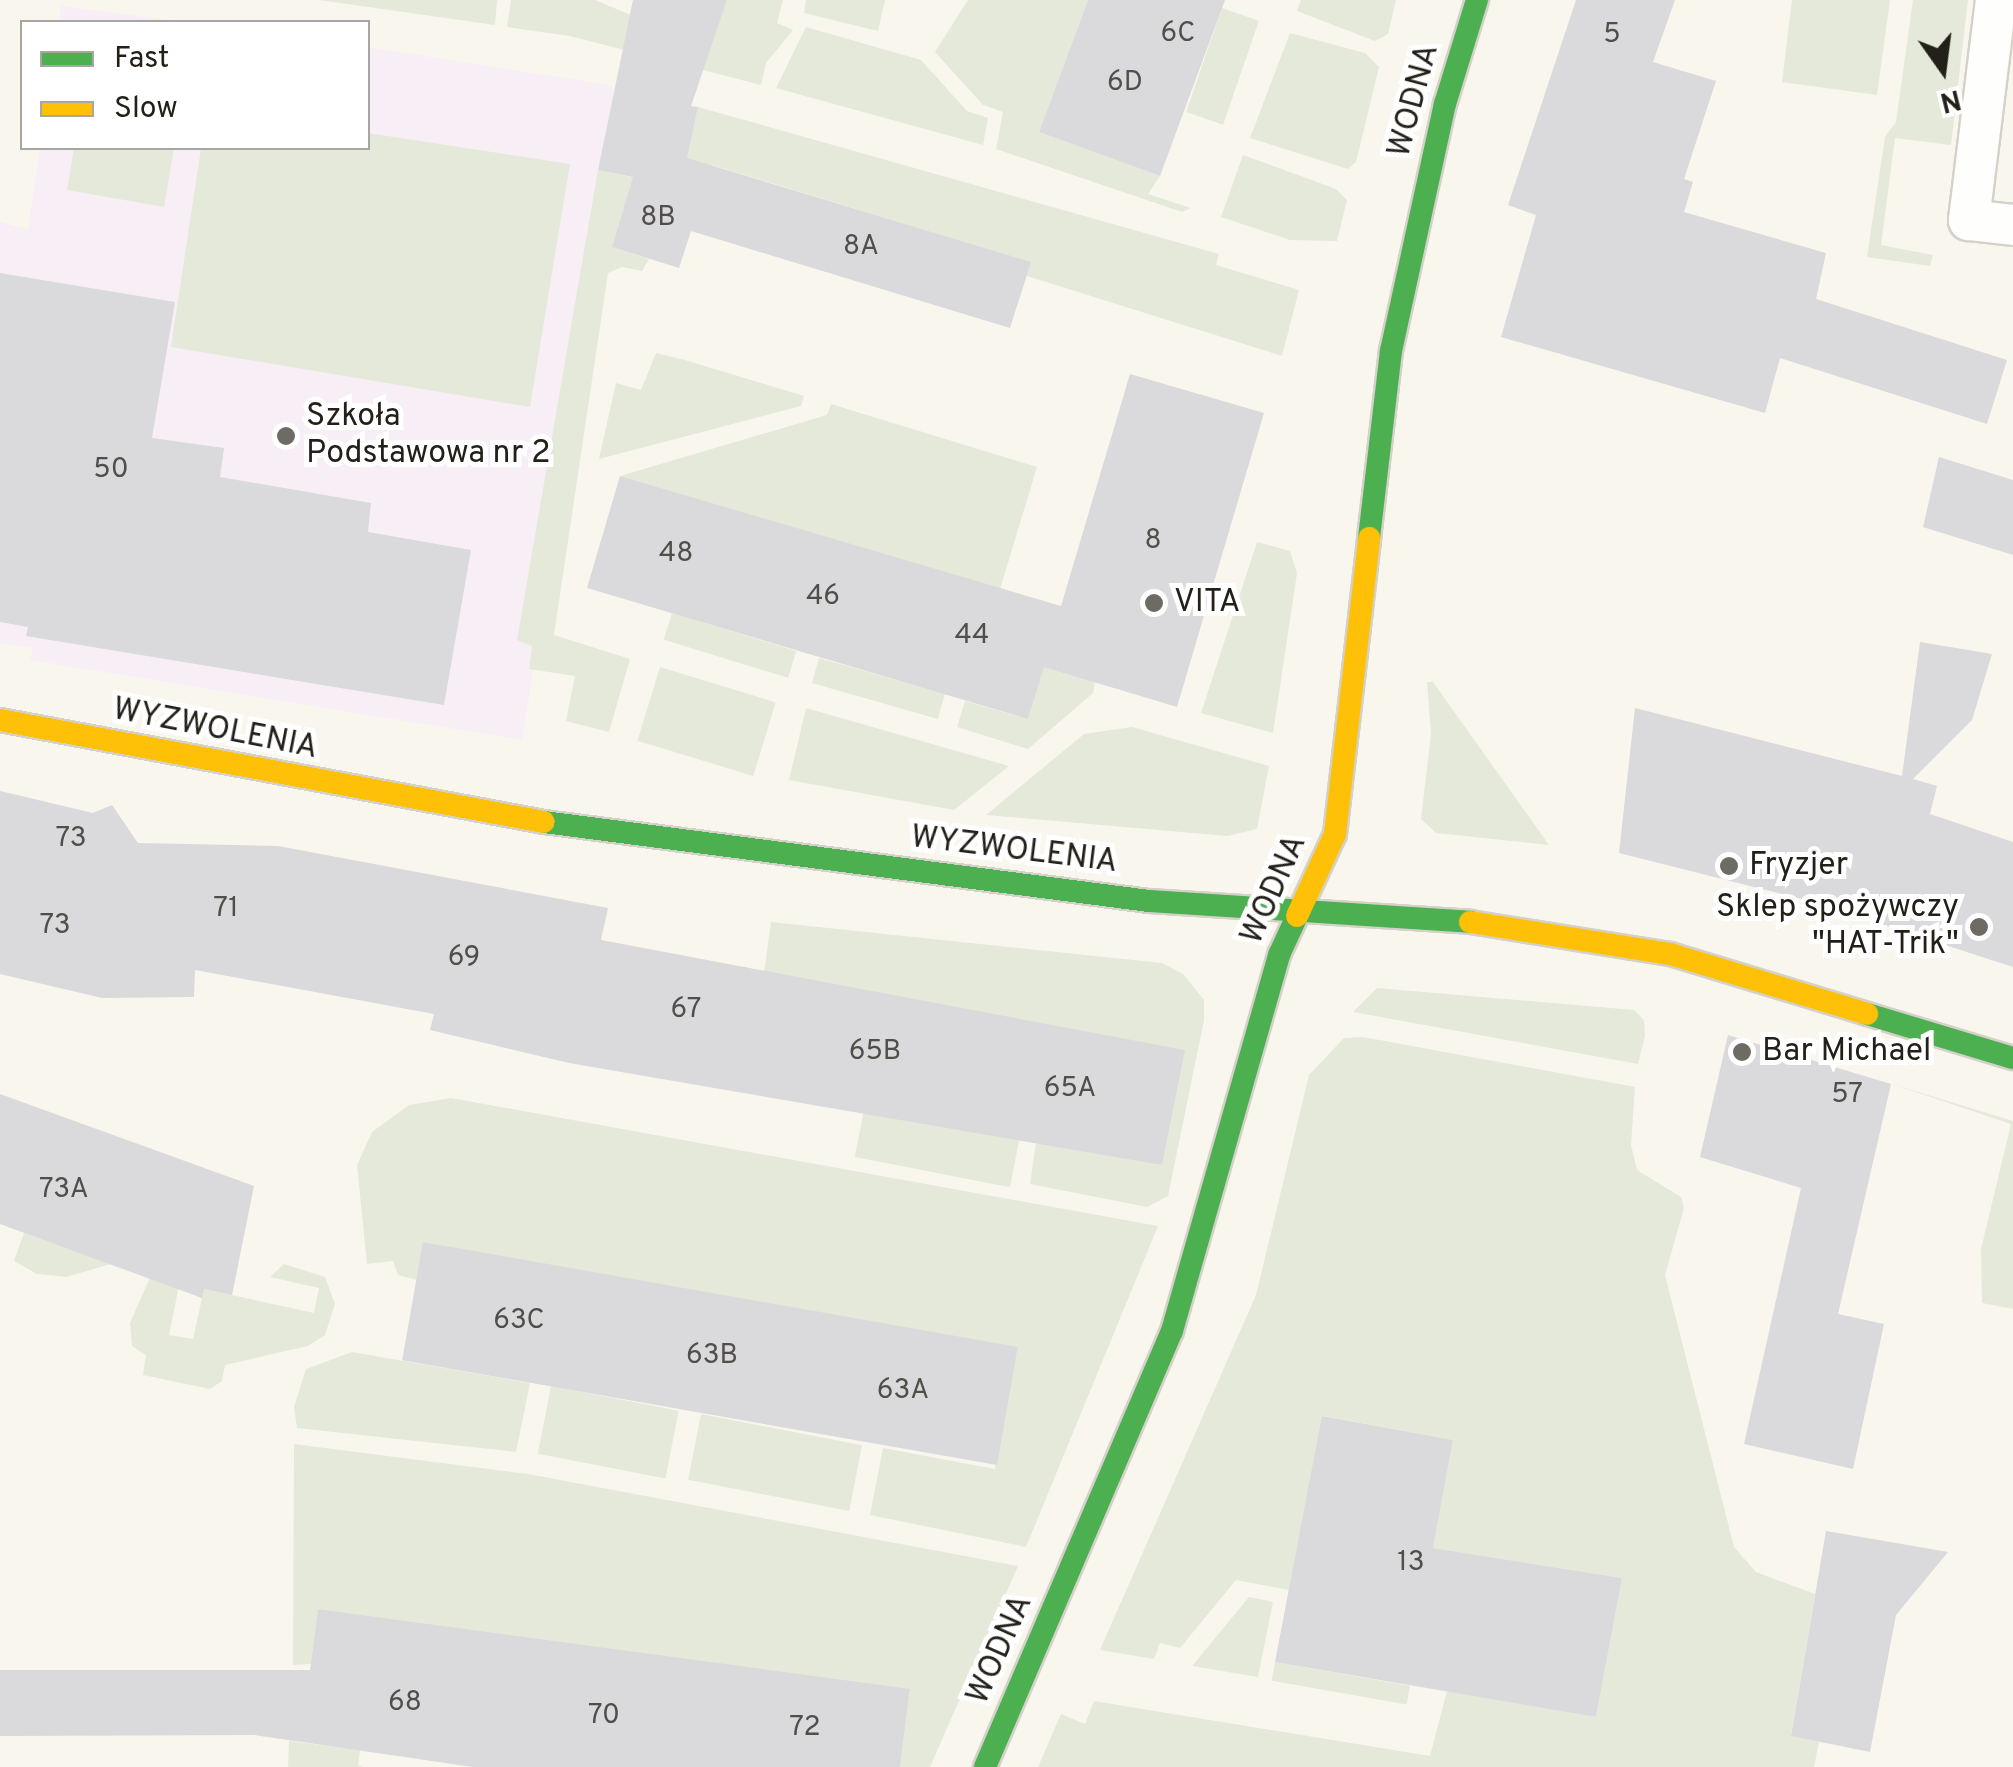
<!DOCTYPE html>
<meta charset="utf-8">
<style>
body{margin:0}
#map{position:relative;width:2013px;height:1767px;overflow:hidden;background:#f9f6ee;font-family:Overpass,sans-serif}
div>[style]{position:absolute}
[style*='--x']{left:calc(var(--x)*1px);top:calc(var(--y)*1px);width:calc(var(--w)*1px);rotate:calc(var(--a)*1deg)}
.education>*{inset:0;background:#f8eff6}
.green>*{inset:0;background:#e5e9d9;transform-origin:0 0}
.building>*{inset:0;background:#dad9db;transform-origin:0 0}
.roads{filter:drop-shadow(2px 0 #d4d1ca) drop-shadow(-2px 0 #d4d1ca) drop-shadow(0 2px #d4d1ca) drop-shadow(0 -2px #d4d1ca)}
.lane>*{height:40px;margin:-20px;padding:0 20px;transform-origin:20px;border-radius:20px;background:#fefefc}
.fast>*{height:22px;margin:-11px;padding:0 11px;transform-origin:11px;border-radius:11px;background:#4caf50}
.slow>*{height:22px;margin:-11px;padding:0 11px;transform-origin:11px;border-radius:11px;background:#ffc107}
.dots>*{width:28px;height:28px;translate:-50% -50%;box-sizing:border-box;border:5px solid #fff;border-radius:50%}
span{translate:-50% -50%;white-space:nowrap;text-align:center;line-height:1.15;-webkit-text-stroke:10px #fff;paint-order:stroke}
.number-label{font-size:28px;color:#504e4a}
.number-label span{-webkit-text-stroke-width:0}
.street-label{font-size:32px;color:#222019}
.poi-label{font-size:32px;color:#222019}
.left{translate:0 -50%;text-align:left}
.right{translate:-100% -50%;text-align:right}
.legend{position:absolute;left:20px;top:20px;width:350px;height:130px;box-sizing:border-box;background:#fff;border:2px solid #a7a6a3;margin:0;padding:12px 18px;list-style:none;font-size:30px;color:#222019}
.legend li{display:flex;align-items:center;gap:20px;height:50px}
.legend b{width:50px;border:2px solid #a7a6a3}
.north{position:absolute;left:1893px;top:20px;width:100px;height:100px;-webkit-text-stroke:8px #fff;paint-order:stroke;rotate:166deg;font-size:28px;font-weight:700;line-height:40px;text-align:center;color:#222019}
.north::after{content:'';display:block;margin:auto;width:35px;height:45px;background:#222019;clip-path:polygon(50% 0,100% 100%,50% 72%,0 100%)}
</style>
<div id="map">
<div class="education">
<i style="clip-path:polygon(61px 6px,187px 22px,59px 22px)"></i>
<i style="clip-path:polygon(368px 47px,611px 85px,623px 115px,522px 740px,30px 660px,33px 648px,0 643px,0 222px,28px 229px,40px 148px,368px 148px)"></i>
</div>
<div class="green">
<i style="clip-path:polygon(319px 0,497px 0,495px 25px)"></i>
<i style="clip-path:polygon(511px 0,595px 0,710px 48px,727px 0,783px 0,777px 23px,793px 30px,766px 63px,761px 85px,570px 36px,507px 27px)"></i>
<i style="clip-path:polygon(806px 0,885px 0,878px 31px,804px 13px)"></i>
<i style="clip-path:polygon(968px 0,1088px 0,1039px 132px,1160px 176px,1148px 194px,1191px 208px,1182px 212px,996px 149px,1003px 112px,983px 105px,935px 52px)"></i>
<i style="clip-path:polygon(1301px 0,1396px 0,1388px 34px,1375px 41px,1297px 11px)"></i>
<i style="clip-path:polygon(1792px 0,1890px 0,1877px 95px,1782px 82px)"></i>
<i style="clip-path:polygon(1913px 0,1968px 0,1951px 145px,1895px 138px,1881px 245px,1933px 255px,1930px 266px,1867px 257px,1885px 137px,1896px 122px)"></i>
<i style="left:1222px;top:8px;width:39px;height:110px;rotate:19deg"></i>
<i style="clip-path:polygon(806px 27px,921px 60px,967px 111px,988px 118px,983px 145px,776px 88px)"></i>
<i style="clip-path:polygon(1290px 33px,1365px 53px,1379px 67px,1356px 162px,1348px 169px,1250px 138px)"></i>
<i style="clip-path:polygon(698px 107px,1219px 254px,1216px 265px,1299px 290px,1282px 356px,1027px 276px,1030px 262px,712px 165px,699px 205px,631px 185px,612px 247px,649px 259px,642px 271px,622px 267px,608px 273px,554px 635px,630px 659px,609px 732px,566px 721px,575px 676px,529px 669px,532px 646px,517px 640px,598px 170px,680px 187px)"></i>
<i style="clip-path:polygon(368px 133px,570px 164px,530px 407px,171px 347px,201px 148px,368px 148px)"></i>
<i style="clip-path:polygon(74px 148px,174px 148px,164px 207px,67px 190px)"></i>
<i style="clip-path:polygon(1243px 155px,1336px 189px,1347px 200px,1337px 241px,1290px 240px,1221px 217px)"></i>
<i style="clip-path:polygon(656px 353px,685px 360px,804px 396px,801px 406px,599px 459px,616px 383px,641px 390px)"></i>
<i style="clip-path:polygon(831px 404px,1037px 467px,1000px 589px,620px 476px,827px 415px)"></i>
<i style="clip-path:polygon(1257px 542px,1290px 551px,1297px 573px,1273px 733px,1201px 713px)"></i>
<i style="left:672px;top:613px;width:130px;height:28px;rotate:17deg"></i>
<i style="left:819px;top:658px;width:131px;height:26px;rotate:16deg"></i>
<i style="clip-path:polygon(1044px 666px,1095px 682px,1093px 693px,1028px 749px,957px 727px,965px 701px,1028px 719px)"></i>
<i style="left:660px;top:667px;width:121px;height:77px;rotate:17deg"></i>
<i style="clip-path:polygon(1427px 682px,1433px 682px,1549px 845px,1436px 833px,1421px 819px,1431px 734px)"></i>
<i style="clip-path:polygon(806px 708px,1009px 766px,954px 810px,789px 780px)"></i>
<i style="clip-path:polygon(1132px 727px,1269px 766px,1257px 829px,1227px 836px,986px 815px,1084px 734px)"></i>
<i style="clip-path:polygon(771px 922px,1162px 963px,1183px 974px,1204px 1000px,1204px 1020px,1168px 1196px,1147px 1207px,1030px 1184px,1036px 1142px,1162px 1165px,1184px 1050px,764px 973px)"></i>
<i style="clip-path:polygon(1377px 988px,1634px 1010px,1644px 1020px,1645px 1036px,1638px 1064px,1353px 1012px)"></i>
<i style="clip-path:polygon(1363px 1037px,1635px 1087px,1631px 1145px,1637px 1170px,1681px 1197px,1684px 1208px,1665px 1275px,1734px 1547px,1756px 1572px,1815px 1594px,1791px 1735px,1819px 1742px,1814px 1767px,1038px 1767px,1061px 1714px,1085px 1724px,1094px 1701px,1430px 1756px,1447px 1691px,1596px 1717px,1622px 1578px,1433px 1548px,1453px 1440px,1323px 1416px,1289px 1590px,1236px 1580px,1180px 1648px,1160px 1643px,1154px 1659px,1100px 1650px,1256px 1295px,1309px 1075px,1344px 1038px)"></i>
<i style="clip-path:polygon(1892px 1084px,2013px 1121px,2013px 1309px,1982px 1303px,1981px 1249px,2011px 1124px)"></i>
<i style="clip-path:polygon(451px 1098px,1158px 1226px,1026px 1547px,870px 1515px,883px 1448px,995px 1469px,1017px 1352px,424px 1242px,417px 1280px,398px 1275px,393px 1261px,367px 1264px,357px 1165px,372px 1132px,409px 1105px)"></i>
<i style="left:864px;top:1110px;width:158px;height:48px;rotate:11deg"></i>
<i style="clip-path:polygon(193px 1217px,169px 1335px,193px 1339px,204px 1289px,314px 1313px,319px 1288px,270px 1277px,284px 1264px,325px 1277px,335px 1304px,325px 1335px,308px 1346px,225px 1365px,222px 1381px,210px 1389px,143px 1375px,146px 1355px,132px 1346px,130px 1323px,171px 1230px)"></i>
<i style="clip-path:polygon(24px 1233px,100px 1260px,111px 1264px,66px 1277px,37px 1274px,14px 1261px)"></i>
<i style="clip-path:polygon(352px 1352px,530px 1383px,516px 1452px,297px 1428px,294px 1407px,306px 1369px)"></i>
<i style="left:551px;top:1386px;width:130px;height:69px;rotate:11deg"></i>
<i style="left:701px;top:1414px;width:164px;height:67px;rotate:11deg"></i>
<i style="clip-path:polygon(294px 1444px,528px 1474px,1018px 1566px,930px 1767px,900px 1767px,910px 1690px,318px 1609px,311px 1664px,293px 1665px)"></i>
<i style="clip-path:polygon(1249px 1597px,1273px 1602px,1258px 1677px,1192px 1666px)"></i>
<i style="left:1275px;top:1662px;width:137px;height:19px;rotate:10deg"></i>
<i style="clip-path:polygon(289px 1741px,360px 1750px,358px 1765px,364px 1767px,288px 1767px)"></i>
</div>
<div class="building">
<i style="clip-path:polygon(633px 0,727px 0,691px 106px,698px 107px,687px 158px,1031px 262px,1010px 328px,691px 231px,679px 268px,612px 247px,633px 177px,598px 170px)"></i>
<i style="clip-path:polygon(1088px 0,1225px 0,1160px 176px,1039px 132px)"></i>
<i style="clip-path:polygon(1576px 0,1675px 0,1653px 62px,1716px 81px,1684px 179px,1693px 182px,1684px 212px,1826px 253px,1816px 299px,2007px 360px,1987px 424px,1780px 358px,1765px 413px,1501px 337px,1536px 215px,1508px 205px)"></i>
<i style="clip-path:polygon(0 273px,175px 302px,152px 438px,224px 448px,220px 477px,371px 503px,368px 532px,471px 550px,444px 705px,26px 636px,28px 627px,0 622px)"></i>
<i style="clip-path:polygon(1130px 374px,1264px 413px,1177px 707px,1044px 667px,1028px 719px,587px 588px,620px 476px,1061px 606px)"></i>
<i style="clip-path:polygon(1939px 457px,2013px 480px,2013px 555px,1923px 527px)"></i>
<i style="clip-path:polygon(1920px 642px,1992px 654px,1972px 720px,1913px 779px,1937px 786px,1930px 814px,2013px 842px,2013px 967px,1810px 901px,1619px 853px,1635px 708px,1902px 776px)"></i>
<i style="clip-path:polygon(0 791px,93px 813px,112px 805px,138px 843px,278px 846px,608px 908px,601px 940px,1185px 1050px,1162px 1165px,569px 1063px,430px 1030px,434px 1014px,195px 970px,194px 997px,102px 998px,0 974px)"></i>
<i style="clip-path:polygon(1728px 1035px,1891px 1084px,1838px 1314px,1884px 1324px,1853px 1469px,1744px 1444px,1801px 1188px,1700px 1157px)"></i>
<i style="clip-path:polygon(0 1094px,254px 1186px,232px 1295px,204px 1289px,202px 1298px,0 1224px)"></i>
<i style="left:423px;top:1242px;width:604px;height:120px;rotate:10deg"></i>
<i style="clip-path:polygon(1322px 1416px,1453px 1440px,1433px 1548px,1622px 1578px,1596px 1717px,1275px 1662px)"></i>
<i style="clip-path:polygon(1826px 1531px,1948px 1552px,1896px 1615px,1870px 1752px,1791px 1736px)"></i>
<i style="clip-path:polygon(318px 1609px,910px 1689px,900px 1767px,473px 1767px,254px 1735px,0 1736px,0 1670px,310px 1670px)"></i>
</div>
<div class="roads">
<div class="lane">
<i style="--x:1996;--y:0;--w:222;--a:97"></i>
<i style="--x:1969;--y:220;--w:44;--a:6.5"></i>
</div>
<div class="fast">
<i style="--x:1369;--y:538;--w:188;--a:-83.3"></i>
<i style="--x:1391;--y:351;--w:253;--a:-77.7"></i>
<i style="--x:1445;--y:104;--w:109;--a:-72.9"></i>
<i style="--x:544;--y:822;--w:610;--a:7.44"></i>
<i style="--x:1149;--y:901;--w:322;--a:3.7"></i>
<i style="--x:1867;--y:1014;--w:152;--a:16.8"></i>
<i style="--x:985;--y:1767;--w:474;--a:-66.8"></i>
<i style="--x:1172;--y:1331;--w:391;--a:-74.1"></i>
<i style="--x:1279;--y:955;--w:43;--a:-65.2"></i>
</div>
<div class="slow">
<i style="--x:0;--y:720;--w:553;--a:10.62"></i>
<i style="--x:1297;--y:916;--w:90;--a:-65.1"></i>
<i style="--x:1335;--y:834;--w:298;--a:-83.4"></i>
<i style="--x:1470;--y:922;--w:203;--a:9.1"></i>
<i style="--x:1670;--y:954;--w:206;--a:16.9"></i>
</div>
</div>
<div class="dots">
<i style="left:286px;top:436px;background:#6d6b64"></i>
<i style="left:1154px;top:603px;background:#6d6b64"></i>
<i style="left:1729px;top:866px;background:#6d6b64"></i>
<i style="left:1979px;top:927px;background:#6d6b64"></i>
<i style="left:1742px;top:1052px;background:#6d6b64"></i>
</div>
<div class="number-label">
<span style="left:1178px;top:34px">6C</span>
<span style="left:1612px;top:35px">5</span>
<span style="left:1125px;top:83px">6D</span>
<span style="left:658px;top:218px">8B</span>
<span style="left:861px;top:247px">8A</span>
<span style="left:111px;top:470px">50</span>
<span style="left:1153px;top:541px">8</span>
<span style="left:676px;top:554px">48</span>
<span style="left:823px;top:597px">46</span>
<span style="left:972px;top:636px">44</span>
<span style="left:71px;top:839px">73</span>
<span style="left:226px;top:909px">71</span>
<span style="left:55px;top:926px">73</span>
<span style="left:464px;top:958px">69</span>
<span style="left:686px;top:1010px">67</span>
<span style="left:875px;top:1052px">65B</span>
<span style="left:1070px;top:1089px">65A</span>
<span style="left:1847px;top:1095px">57</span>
<span style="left:64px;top:1190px">73A</span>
<span style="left:519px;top:1321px">63C</span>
<span style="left:712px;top:1356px">63B</span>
<span style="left:903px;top:1391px">63A</span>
<span style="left:1411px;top:1563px">13</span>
<span style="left:405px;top:1703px">68</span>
<span style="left:604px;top:1716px">70</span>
<span style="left:805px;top:1728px">72</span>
</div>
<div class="street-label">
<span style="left:1415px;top:101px;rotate:-75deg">WODNA</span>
<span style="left:215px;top:730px;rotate:11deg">WYZWOLENIA</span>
<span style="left:1014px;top:851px;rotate:7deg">WYZWOLENIA</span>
<span style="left:1275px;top:890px;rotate:-66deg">WODNA</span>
<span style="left:1001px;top:1650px;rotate:-66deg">WODNA</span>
</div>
<div class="poi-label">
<span class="left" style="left:306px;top:436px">Szkoła<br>Podstawowa nr 2</span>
<span class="left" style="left:1174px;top:603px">VITA</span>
<span class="left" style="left:1749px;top:866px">Fryzjer</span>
<span class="right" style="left:1959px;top:927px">Sklep spożywczy<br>"HAT-Trik"</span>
<span class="left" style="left:1762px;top:1052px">Bar Michael</span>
</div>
<ul class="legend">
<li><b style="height:12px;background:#4caf50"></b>Fast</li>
<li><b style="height:12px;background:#ffc107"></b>Slow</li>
</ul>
<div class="north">N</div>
</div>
